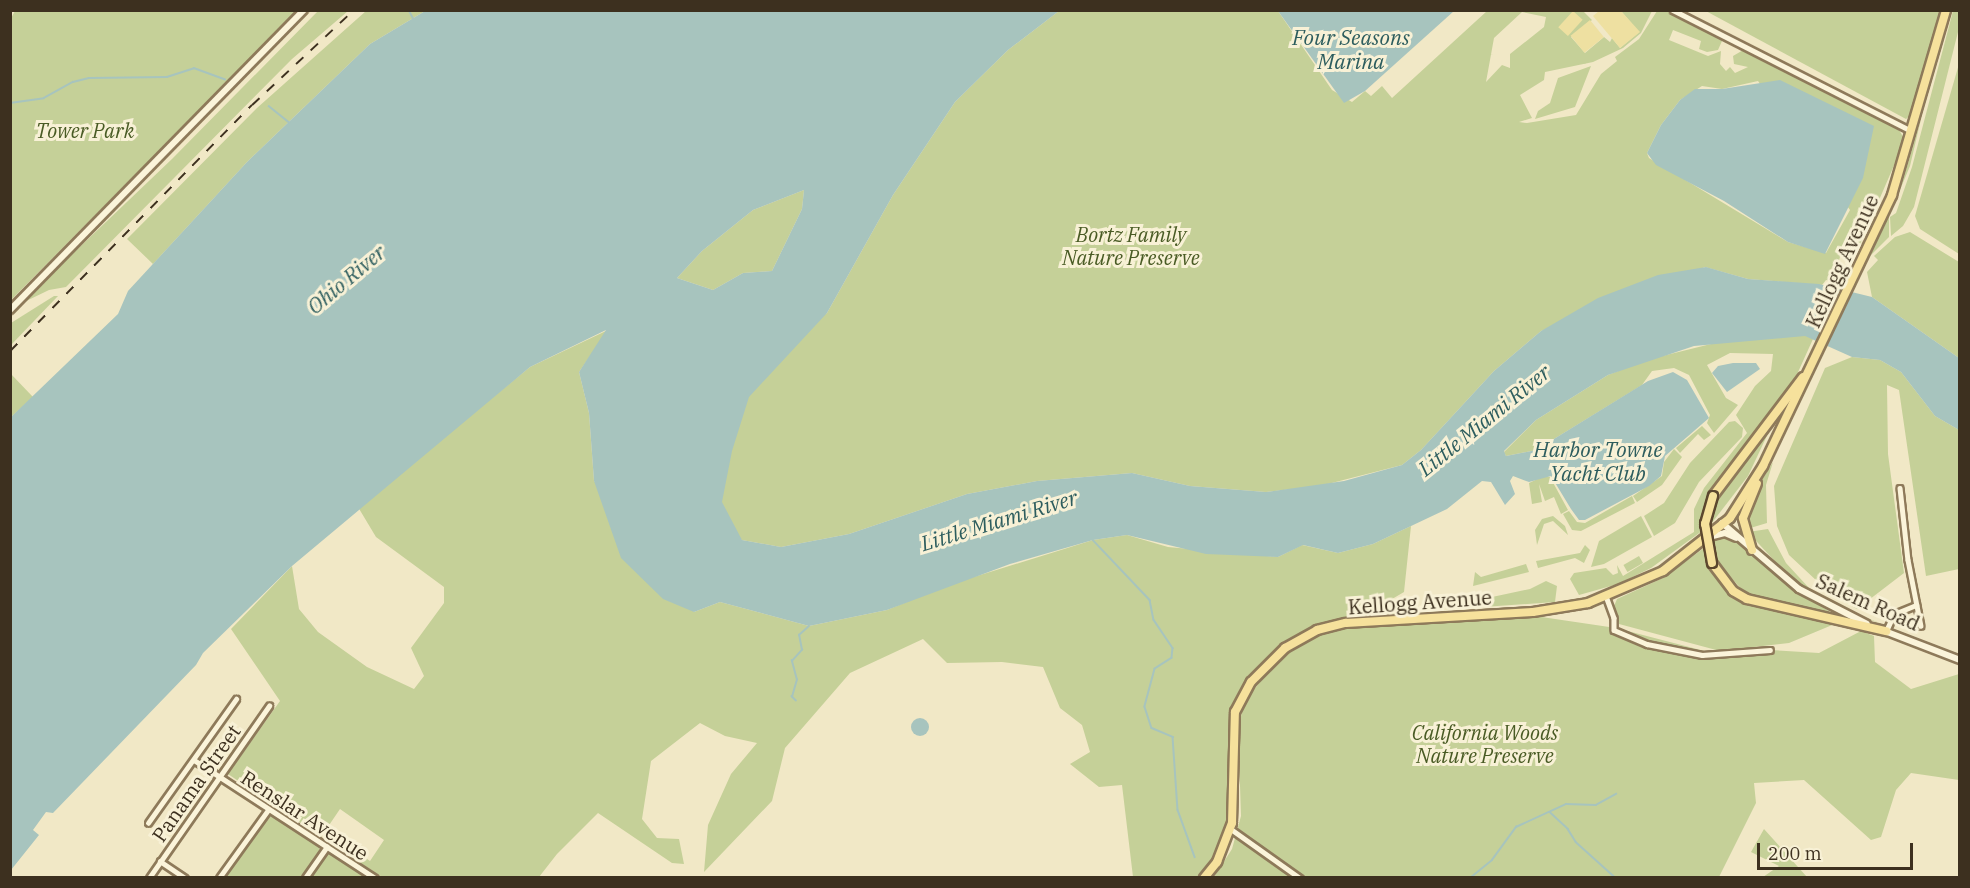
<!DOCTYPE html>
<style>
body{margin:0}
#map{position:relative;width:1970px;height:888px;overflow:hidden;background:#f1e8c6;font-family:"IBM Plex Serif",serif}
div>[style]{position:absolute}
[style*='--x']{left:calc(var(--x)*1px);top:calc(var(--y)*1px);width:calc(var(--w)*1px);rotate:calc(var(--a)*1deg)}
.green>*{inset:0;background:#c5d098;transform-origin:0 0}
.sand>*{inset:0;background:#eee0a1;transform-origin:0 0}
.water>*{inset:0;background:#a7c4be}
.round{border-radius:50%}
.stream>*{height:1.5px;margin:-0.75px;padding:0 0.75px;transform-origin:0.75px;border-radius:0.75px;background:#a7c4be}
.roads{filter:drop-shadow(2px 0 #8e7a5a) drop-shadow(-2px 0 #8e7a5a) drop-shadow(0 2px #8e7a5a) drop-shadow(0 -2px #8e7a5a)}
.minor>*{height:4.5px;margin:-2.25px;padding:0 2.25px;transform-origin:2.25px;border-radius:2.25px;background:#fbf4da}
.tertiary>*{height:6px;margin:-3px;padding:0 3px;transform-origin:3px;border-radius:3px;background:#fbf4da}
.primary>*{height:8px;margin:-4px;padding:0 4px;transform-origin:4px;border-radius:4px;background:#f6e19c}
.rail>*{height:1.5px;margin-top:-0.75px;transform-origin:0;background:repeating-linear-gradient(90deg,#3d301f 0 10px,transparent 0 20px)}
.bridges{filter:drop-shadow(2px 0 #5c472e) drop-shadow(-2px 0 #5c472e) drop-shadow(0 2px #5c472e) drop-shadow(0 -2px #5c472e)}
.primary-bridge>*{height:8px;margin:-4px;padding:0 4px;transform-origin:4px;border-radius:4px;background:#f6e19c}
span{translate:-50% -50%;white-space:nowrap;text-align:center;line-height:1.15;-webkit-text-stroke:6px #f8f1d6;paint-order:stroke}
.park-label{font-size:20px;color:#495b24;font-style:italic}
.street-label{font-size:20px;color:#3d301f}
.water-label{font-size:21px;color:#2d5d5e;font-style:italic}
.frame{position:absolute;inset:0;border:12px solid #3d301f;pointer-events:none}
.scale{position:absolute;left:1757px;top:843px;width:156px;height:27px;box-sizing:border-box;border:3px solid #3d301f;border-top:0;padding-left:8px;font-size:18px;line-height:21px;white-space:nowrap;color:#3d301f;-webkit-text-stroke:4px #f8f1d6;paint-order:stroke}
</style>
<div id="map">
<div class="green">
<i style="clip-path:polygon(1704px 10px,1940px 11px,1912px 114px,1906px 119px)"></i>
<i style="clip-path:polygon(15px 11px,296px 12px,11px 300px,10px 20px)"></i>
<i style="clip-path:polygon(318px 11px,348px 11px,292px 59px,66px 287px,49px 290px,20px 304px,172px 159px)"></i>
<i style="clip-path:polygon(366px 11px,425px 11px,370px 44px,247px 162px,153px 264px,127px 239px,257px 108px)"></i>
<i style="clip-path:polygon(evenodd,1059px 11px,1278px 11px,1332px 90px,1352px 102px,1365px 91px,1371px 96px,1382px 86px,1392px 98px,1487px 11px,1583px 11px,1592px 20px,1571px 37px,1585px 53px,1604px 37px,1610px 42px,1612px 38px,1620px 48px,1639px 32px,1621px 11px,1652px 11px,1641px 33px,1623px 48px,1593px 62px,1545px 72px,1544px 80px,1520px 95px,1532px 118px,1519px 122px,1527px 123px,1576px 115px,1601px 74px,1617px 61px,1615px 57px,1639px 39px,1657px 11px,1670px 11px,1719px 35px,1722px 41px,1718px 50px,1707px 52px,1699px 49px,1701px 41px,1673px 30px,1669px 40px,1708px 56px,1721px 51px,1720px 64px,1726px 71px,1730px 67px,1735px 73px,1748px 67px,1734px 64px,1733px 56px,1745px 49px,1869px 111px,1899px 130px,1905px 140px,1857px 251px,1857px 244px,1852px 240px,1843px 246px,1838px 264px,1844px 267px,1837px 282px,1826px 280px,1822px 285px,1748px 279px,1705px 267px,1541px 331px,1494px 371px,1421px 450px,1402px 465px,1320px 486px,1266px 492px,1190px 486px,1132px 473px,1037px 481px,967px 494px,849px 534px,781px 547px,742px 540px,703px 517px,695px 409px,827px 313px,893px 195px,955px 102px,1008px 50px,1059px 11px,1522px 12px,1546px 17px,1544px 27px,1510px 54px,1510px 68px,1502px 65px,1486px 82px,1494px 38px,1522px 12px,1059px 11px,1758px 81px,1850px 210px,1826px 253px,1788px 242px,1649px 158px,1647px 153px,1661px 125px,1680px 100px,1702px 86px,1722px 89px,1758px 81px)"></i>
<i style="clip-path:polygon(1953px 11px,1959px 11px,1959px 28px,1914px 207px,1903px 226px,1891px 236px,1890px 217px,1896px 213px,1912px 167px)"></i>
<i style="clip-path:polygon(1959px 64px,1960px 254px,1959px 254px,1920px 229px,1915px 216px)"></i>
<i style="clip-path:polygon(1591px 66px,1575px 107px,1535px 119px,1538px 111px,1550px 103px,1558px 78px)"></i>
<i style="clip-path:polygon(1921px 119px,1910px 166px,1889px 216px,1889px 237px,1870px 256px,1900px 190px)"></i>
<i style="clip-path:polygon(804px 190px,802px 209px,772px 271px,743px 273px,713px 290px,677px 278px,702px 251px,753px 210px)"></i>
<i style="clip-path:polygon(1910px 232px,1959px 262px,1959px 358px,1872px 297px,1867px 272px,1878px 260px,1874px 256px,1895px 237px)"></i>
<i style="clip-path:polygon(54px 296px,58px 296px,11px 345px,11px 323px)"></i>
<i style="clip-path:polygon(608px 330px,579px 372px,589px 413px,594px 481px,694px 612px,720px 602px,809px 626px,887px 610px,948px 585px,1093px 540px,1127px 535px,1168px 547px,1278px 557px,1302px 545px,1338px 553px,1373px 544px,1411px 526px,1404px 592px,1387px 602px,1383px 613px,1463px 611px,1528px 615px,1616px 628px,1716px 654px,1770px 650px,1819px 653px,1861px 631px,1874px 636px,1875px 662px,1911px 689px,1959px 674px,1959px 780px,1911px 773px,1896px 790px,1881px 837px,1871px 840px,1804px 780px,1754px 783px,1756px 803px,1719px 877px,1214px 877px,1232px 849px,1241px 816px,1238px 725px,1246px 700px,1263px 678px,1264px 667px,1238px 702px,1230px 833px,1204px 877px,1133px 877px,1122px 785px,1099px 787px,1070px 764px,1090px 752px,1082px 725px,1060px 708px,1043px 667px,1002px 662px,947px 663px,923px 639px,850px 673px,785px 748px,772px 801px,704px 872px,708px 825px,731px 774px,757px 743px,725px 736px,700px 723px,651px 761px,642px 819px,657px 838px,679px 839px,684px 864px,672px 863px,598px 813px,557px 854px,539px 877px,382px 877px,332px 844px,333px 836px,370px 861px,384px 840px,340px 809px,321px 837px,228px 774px,280px 701px,231px 629px,292px 566px,299px 609px,318px 632px,367px 667px,414px 689px,424px 676px,411px 648px,444px 603px,444px 587px,376px 537px,358px 507px,530px 367px)"></i>
<i style="clip-path:polygon(1805px 335px,1813px 339px,1794px 381px,1709px 491px,1702px 531px,1651px 568px,1618px 584px,1579px 595px,1570px 579px,1574px 573px,1606px 568px,1613px 575px,1618px 573px,1617px 565px,1623px 576px,1694px 532px,1694px 509px,1704px 488px,1747px 433px,1736px 415px,1755px 386px,1771px 371px,1773px 354px,1730px 353px,1707px 365px,1726px 398px,1738px 405px,1714px 433px,1707px 423px,1710px 415px,1689px 375px,1674px 368px,1652px 371px,1642px 385px,1536px 450px,1506px 456px,1504px 452px,1536px 420px,1608px 375px,1646px 360px,1715px 343px)"></i>
<i style="clip-path:polygon(1852px 357px,1880px 360px,1901px 372px,1935px 416px,1959px 430px,1959px 569px,1926px 576px,1899px 390px,1887px 385px,1888px 454px,1904px 573px,1857px 609px,1832px 595px,1789px 555px,1777px 526px,1774px 486px,1825px 368px)"></i>
<i style="clip-path:polygon(10px 373px,33px 397px,11px 417px,10px 417px)"></i>
<i style="clip-path:polygon(1735px 421px,1743px 428px,1742px 437px,1699px 482px,1675px 523px,1654px 536px,1644px 516px,1664px 503px,1690px 463px,1729px 422px)"></i>
<i style="clip-path:polygon(1772px 425px,1748px 476px,1711px 524px,1710px 512px,1720px 487px)"></i>
<i style="clip-path:polygon(1702px 426px,1711px 435px,1704px 440px,1698px 434px,1680px 453px,1676px 448px)"></i>
<i style="clip-path:polygon(1674px 449px,1682px 457px,1662px 485px,1637px 502px,1633px 496px,1662px 476px,1664px 462px)"></i>
<i style="clip-path:polygon(1773px 462px,1766px 485px,1767px 523px,1747px 529px,1749px 501px)"></i>
<i style="clip-path:polygon(1544px 476px,1550px 477px,1568px 510px,1561px 514px,1554px 497px,1545px 501px,1539px 484px,1542px 502px,1532px 504px,1529px 483px)"></i>
<i style="clip-path:polygon(1632px 496px,1635px 503px,1581px 531px,1572px 530px,1563px 514px,1569px 511px,1577px 522px,1585px 523px)"></i>
<i style="clip-path:polygon(1553px 516px,1565px 526px,1568px 535px,1553px 521px,1544px 524px,1537px 545px,1535px 530px,1542px 519px)"></i>
<i style="clip-path:polygon(1641px 516px,1652px 537px,1604px 564px,1591px 567px,1599px 541px)"></i>
<i style="clip-path:polygon(1768px 529px,1786px 563px,1809px 588px,1835px 605px,1882px 624px,1851px 613px,1819px 597px,1789px 577px,1748px 532px)"></i>
<i style="clip-path:polygon(1722px 536px,1735px 538px,1788px 585px,1838px 617px,1758px 598px,1742px 590px,1714px 558px,1710px 542px)"></i>
<i style="clip-path:polygon(1585px 545px,1590px 550px,1584px 563px,1575px 558px,1538px 568px,1536px 561px,1580px 553px)"></i>
<i style="clip-path:polygon(1704px 548px,1708px 560px,1748px 603px,1837px 623px,1789px 643px,1720px 651px,1619px 624px,1614px 606px,1617px 599px,1663px 578px)"></i>
<i style="left:1639px;top:556px;width:8px;height:18px;rotate:60deg"></i>
<i style="clip-path:polygon(1526px 564px,1529px 572px,1473px 586px,1475px 572px,1481px 577px)"></i>
<i style="clip-path:polygon(1546px 581px,1557px 586px,1555px 602px,1483px 607px,1479px 603px,1478px 600px,1530px 589px)"></i>
<i style="clip-path:polygon(271px 816px,320px 845px,319px 855px,303px 877px,222px 878px)"></i>
<i style="clip-path:polygon(1764px 829px,1807px 877px,1763px 877px,1779px 866px,1751px 852px)"></i>
<i style="clip-path:polygon(327px 853px,333px 853px,371px 878px,308px 878px)"></i>
</div>
<div class="sand">
<i style="left:1573px;top:11px;width:13px;height:22px;rotate:42deg"></i>
<i style="clip-path:polygon(1599px 11px,1621px 11px,1640px 32px,1620px 48px,1593px 16px)"></i>
<i style="left:1590px;top:20px;width:22px;height:25px;rotate:51deg"></i>
</div>
<div class="water">
<i style="clip-path:polygon(evenodd,425px 11px,1059px 11px,1008px 50px,955px 102px,893px 195px,827px 313px,749px 397px,732px 451px,722px 502px,742px 540px,781px 547px,849px 534px,967px 494px,1037px 481px,1132px 473px,1190px 486px,1266px 492px,1344px 481px,1402px 465px,1421px 450px,1494px 371px,1541px 331px,1598px 298px,1658px 275px,1706px 267px,1748px 279px,1819px 284px,1872px 297px,1959px 358px,1959px 430px,1935px 416px,1901px 372px,1880px 360px,1852px 357px,1805px 336px,1694px 346px,1608px 375px,1536px 420px,1504px 451px,1506px 456px,1536px 450px,1648px 381px,1673px 372px,1687px 380px,1709px 418px,1665px 456px,1661px 476px,1649px 486px,1585px 520px,1579px 520px,1571px 509px,1551px 476px,1529px 482px,1513px 476px,1510px 481px,1515px 494px,1505px 505px,1491px 482px,1482px 481px,1447px 509px,1373px 544px,1338px 553px,1303px 545px,1278px 557px,1206px 554px,1127px 535px,1093px 540px,1010px 564px,887px 610px,809px 626px,720px 602px,694px 612px,663px 599px,621px 558px,594px 481px,589px 413px,579px 372px,606px 330px,530px 367px,292px 566px,203px 653px,196px 665px,53px 813px,46px 812px,33px 830px,39px 835px,11px 870px,11px 417px,118px 314px,128px 291px,247px 162px,370px 44px,425px 11px,804px 190px,802px 209px,772px 271px,743px 273px,713px 290px,677px 278px,702px 251px,753px 210px,804px 190px)"></i>
<i style="clip-path:polygon(1278px 11px,1454px 11px,1365px 91px,1344px 103px)"></i>
<i style="clip-path:polygon(1780px 80px,1874px 126px,1863px 178px,1825px 254px,1788px 242px,1724px 201px,1656px 165px,1647px 153px,1661px 125px,1680px 100px,1695px 89px,1722px 89px)"></i>
<i style="clip-path:polygon(1733px 363px,1756px 363px,1760px 369px,1727px 392px,1712px 373px,1718px 366px)"></i>
<i class="round" style="left:911px;top:718px;width:18px;height:18px"></i>
</div>
<div class="stream">
<i style="--x:409;--y:10;--w:9;--a:63"></i>
<i style="--x:10;--y:103;--w:34;--a:-8"></i>
<i style="--x:44;--y:98;--w:33;--a:-29"></i>
<i style="--x:73;--y:82;--w:16;--a:-14"></i>
<i style="--x:89;--y:78;--w:78;--a:-0.7"></i>
<i style="--x:167;--y:77;--w:28;--a:-18"></i>
<i style="--x:194;--y:68;--w:33;--a:20"></i>
<i style="--x:269;--y:106;--w:26;--a:39"></i>
<i style="--x:1093;--y:540;--w:83;--a:46.5"></i>
<i style="--x:1150;--y:600;--w:20;--a:79"></i>
<i style="--x:1154;--y:620;--w:34;--a:56"></i>
<i style="--x:1173;--y:648;--w:10;--a:96"></i>
<i style="--x:1172;--y:658;--w:20;--a:147"></i>
<i style="--x:1155;--y:669;--w:39;--a:105"></i>
<i style="--x:1145;--y:707;--w:22;--a:72"></i>
<i style="--x:1152;--y:728;--w:23;--a:23"></i>
<i style="--x:1173;--y:737;--w:73;--a:86.1"></i>
<i style="--x:1178;--y:810;--w:50;--a:70.1"></i>
<i style="--x:796;--y:701;--w:6;--a:-135"></i>
<i style="--x:792;--y:697;--w:18;--a:-74"></i>
<i style="--x:797;--y:680;--w:20;--a:-105"></i>
<i style="--x:792;--y:661;--w:15;--a:-48"></i>
<i style="--x:802;--y:650;--w:15;--a:-101"></i>
<i style="--x:799;--y:635;--w:13;--a:-42"></i>
<i style="--x:1550;--y:812;--w:25;--a:43"></i>
<i style="--x:1568;--y:829;--w:15;--a:58"></i>
<i style="--x:1576;--y:842;--w:54;--a:42"></i>
<i style="--x:1470;--y:878;--w:28;--a:-39"></i>
<i style="--x:1492;--y:860;--w:41;--a:-54"></i>
<i style="--x:1516;--y:827;--w:55;--a:-24.7"></i>
<i style="--x:1566;--y:804;--w:30;--a:2"></i>
<i style="--x:1596;--y:805;--w:23;--a:-29"></i>
</div>
<div class="roads">
<div class="minor">
<i style="--x:1673;--y:10;--w:266;--a:26.9"></i>
<i style="--x:1900;--y:488;--w:72;--a:83.7"></i>
<i style="--x:1908;--y:560;--w:67;--a:78.9"></i>
<i style="--x:1606;--y:596;--w:23;--a:70"></i>
<i style="--x:1614;--y:618;--w:12;--a:90"></i>
<i style="--x:1614;--y:630;--w:36;--a:23"></i>
<i style="--x:1647;--y:644;--w:56;--a:11.3"></i>
<i style="--x:1702;--y:655;--w:68;--a:-4.2"></i>
<i style="--x:1886;--y:631;--w:19;--a:-65"></i>
<i style="--x:1894;--y:614;--w:24;--a:-22"></i>
<i style="--x:194;--y:760;--w:216;--a:33.1"></i>
<i style="--x:148;--y:823;--w:152;--a:-54.6"></i>
<i style="--x:1231;--y:829;--w:85;--a:35.4"></i>
<i style="--x:160;--y:861;--w:30;--a:34"></i>
<i style="--x:149;--y:878;--w:210;--a:-55.1"></i>
<i style="--x:219;--y:878;--w:84;--a:-54.2"></i>
<i style="--x:305;--y:878;--w:38;--a:-55"></i>
</div>
<div class="tertiary">
<i style="--x:10;--y:310;--w:420;--a:-45.6"></i>
<i style="--x:1722;--y:523;--w:101;--a:40.6"></i>
<i style="--x:1799;--y:589;--w:76;--a:27.2"></i>
<i style="--x:1709;--y:537;--w:16;--a:-14"></i>
<i style="--x:1725;--y:533;--w:12;--a:24"></i>
<i style="--x:1882;--y:630;--w:84;--a:21"></i>
</div>
<div class="primary">
<i style="--x:1713;--y:496;--w:149;--a:-52.9"></i>
<i style="--x:1752;--y:550;--w:33;--a:-106"></i>
<i style="--x:1743;--y:518;--w:37;--a:-68"></i>
<i style="--x:1712;--y:563;--w:35;--a:53"></i>
<i style="--x:1733;--y:591;--w:16;--a:30"></i>
<i style="--x:1747;--y:599;--w:143;--a:13"></i>
<i style="--x:1204;--y:878;--w:21;--a:-51"></i>
<i style="--x:1217;--y:862;--w:42;--a:-69"></i>
<i style="--x:1232;--y:823;--w:111;--a:-88.5"></i>
<i style="--x:1235;--y:712;--w:34;--a:-62"></i>
<i style="--x:1251;--y:682;--w:48;--a:-45"></i>
<i style="--x:1285;--y:648;--w:37;--a:-29"></i>
<i style="--x:1317;--y:630;--w:30;--a:-14"></i>
<i style="--x:1346;--y:623;--w:187;--a:-3.4"></i>
<i style="--x:1533;--y:612;--w:56;--a:-9.3"></i>
<i style="--x:1588;--y:603;--w:82;--a:-23.1"></i>
<i style="--x:1663;--y:571;--w:85;--a:-38.3"></i>
<i style="--x:1730;--y:518;--w:62;--a:-57.6"></i>
<i style="--x:1763;--y:466;--w:300;--a:-64.5"></i>
<i style="--x:1892;--y:195;--w:193;--a:-73.7"></i>
</div>
</div>
<div class="rail">
<i style="--x:10;--y:351;--w:345;--a:-45.5"></i>
<i style="--x:252;--y:105;--w:139;--a:-43"></i>
</div>
<div class="bridges">
<div class="primary-bridge">
<i style="--x:1712;--y:563;--w:40;--a:-100"></i>
<i style="--x:1705;--y:524;--w:29;--a:-74"></i>
</div>
</div>
<div class="park-label">
<span style="left:85px;top:130px">Tower Park</span>
<span style="left:1131px;top:246px">Bortz Family<br>Nature Preserve</span>
<span style="left:1485px;top:744px">California Woods<br>Nature Preserve</span>
</div>
<div class="street-label">
<span style="left:1842px;top:261px;rotate:-65deg">Kellogg Avenue</span>
<span style="left:1420px;top:602px;rotate:-4deg">Kellogg Avenue</span>
<span style="left:1868px;top:602px;rotate:24deg">Salem Road</span>
<span style="left:196px;top:783px;rotate:-55deg">Panama Street</span>
<span style="left:305px;top:815px;rotate:33deg">Renslar Avenue</span>
</div>
<div class="water-label">
<span style="left:1351px;top:49px">Four Seasons<br>Marina</span>
<span style="left:346px;top:279px;rotate:-40deg">Ohio River</span>
<span style="left:1484px;top:420px;rotate:-39deg">Little Miami River</span>
<span style="left:1598px;top:461px">Harbor Towne<br>Yacht Club</span>
<span style="left:999px;top:520px;rotate:-17deg">Little Miami River</span>
</div>
<div class="frame"></div>
<div class="scale">200 m</div>
</div>
